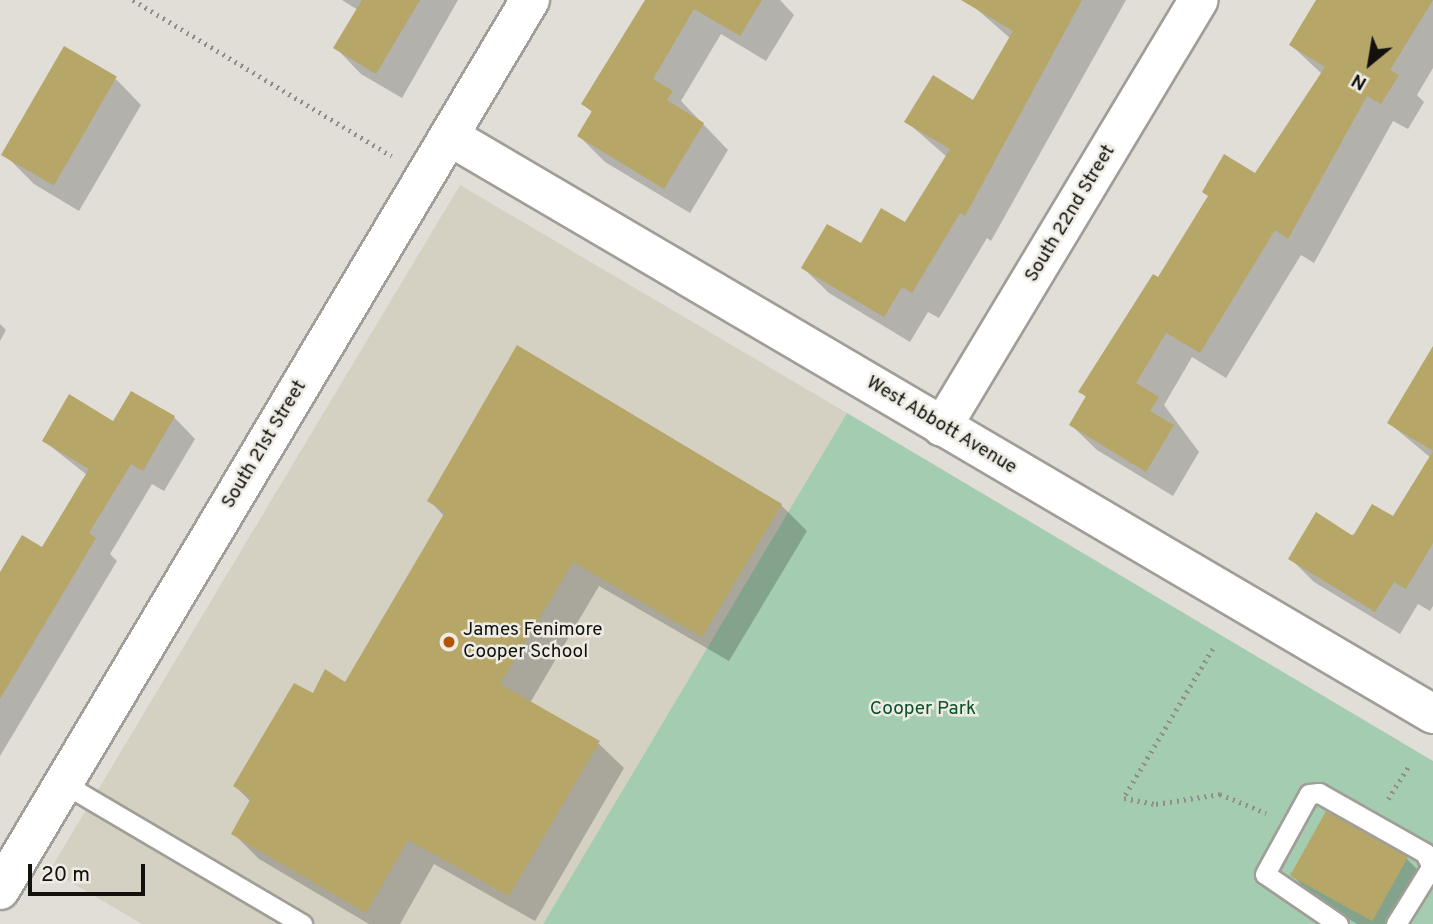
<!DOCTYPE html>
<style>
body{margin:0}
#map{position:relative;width:1433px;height:924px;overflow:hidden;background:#e0ded6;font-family:Overpass,sans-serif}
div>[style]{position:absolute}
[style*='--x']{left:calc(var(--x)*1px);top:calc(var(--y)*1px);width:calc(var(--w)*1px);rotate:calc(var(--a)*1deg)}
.built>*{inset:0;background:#d4d1c2}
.green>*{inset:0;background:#a4ccb0}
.shadow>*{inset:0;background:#0003}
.building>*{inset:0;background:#b6a667;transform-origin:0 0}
.path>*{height:4.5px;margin-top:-2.25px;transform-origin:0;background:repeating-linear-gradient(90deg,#908e88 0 2px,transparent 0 7px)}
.roads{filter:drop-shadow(2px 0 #a09e97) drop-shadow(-2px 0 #a09e97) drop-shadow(0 2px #a09e97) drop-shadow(0 -2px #a09e97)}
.service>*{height:19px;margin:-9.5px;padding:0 9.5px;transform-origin:9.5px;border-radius:9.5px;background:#fff}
.minor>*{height:38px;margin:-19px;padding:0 19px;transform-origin:19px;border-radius:19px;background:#fff}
.dots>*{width:19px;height:19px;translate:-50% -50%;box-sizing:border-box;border:4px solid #edebe3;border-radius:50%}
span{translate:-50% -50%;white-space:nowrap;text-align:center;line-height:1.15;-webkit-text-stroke:5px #edebe3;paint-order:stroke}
.street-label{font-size:19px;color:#12110e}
.poi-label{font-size:19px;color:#12110e}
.left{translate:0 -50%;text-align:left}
.park-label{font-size:19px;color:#0a512c}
.north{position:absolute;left:1335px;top:28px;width:70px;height:70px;-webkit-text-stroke:5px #edebe3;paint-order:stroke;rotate:210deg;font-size:19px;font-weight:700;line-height:28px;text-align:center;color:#12110e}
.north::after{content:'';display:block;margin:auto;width:24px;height:32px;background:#12110e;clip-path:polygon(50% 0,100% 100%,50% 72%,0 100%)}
.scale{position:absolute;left:28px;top:864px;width:117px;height:32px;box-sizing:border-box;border:4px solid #12110e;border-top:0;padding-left:9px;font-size:21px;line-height:24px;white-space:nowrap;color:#12110e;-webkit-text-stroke:5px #edebe3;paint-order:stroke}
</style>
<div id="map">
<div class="built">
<i style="clip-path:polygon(460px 185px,847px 413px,543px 924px,142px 924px,50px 870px)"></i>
</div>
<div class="green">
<i style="clip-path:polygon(847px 413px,1433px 761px,1433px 924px,543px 924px)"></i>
</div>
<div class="shadow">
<i style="clip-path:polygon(342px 0,458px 0,402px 98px,361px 74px,336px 48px,358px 10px)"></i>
<i style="clip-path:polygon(646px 0,780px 0,794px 15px,766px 61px,721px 34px,681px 101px,728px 150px,690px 213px,605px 162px,579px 136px,593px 113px,583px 104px)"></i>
<i style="clip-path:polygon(975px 0,1126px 0,991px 241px,987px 238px,939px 318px,928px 312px,910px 342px,829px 293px,803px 268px,906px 225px,947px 157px,907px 122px,974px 103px,1011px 39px,972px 5px)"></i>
<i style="clip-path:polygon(1318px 0,1433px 0,1433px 68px,1417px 95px,1424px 102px,1408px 129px,1393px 121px,1314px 263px,1301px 255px,1226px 378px,1192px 357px,1164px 405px,1199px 452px,1173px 496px,1097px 450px,1071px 425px,1087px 398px,1081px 392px,1159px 280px,1255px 176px,1322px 74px,1291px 45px)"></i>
<i style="clip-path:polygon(116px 79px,141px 105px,79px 211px,34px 184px,8px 158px)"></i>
<i style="clip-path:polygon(0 324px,6px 330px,0 341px)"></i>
<i style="clip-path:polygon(517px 348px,781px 505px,807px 531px,729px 661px,599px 586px,530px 703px,598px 743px,624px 768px,535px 921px,434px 864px,400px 924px,369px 924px,259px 859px,233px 833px,251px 802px,235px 786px,313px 695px,346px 684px,445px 517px,429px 500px)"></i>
<i style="clip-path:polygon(1433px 389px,1433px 606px,1430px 611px,1418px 604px,1400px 634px,1314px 582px,1290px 558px,1394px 519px,1431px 458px,1389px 423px)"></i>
<i style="clip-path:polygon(174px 417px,195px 439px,164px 491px,152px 484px,110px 554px,117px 561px,0 756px,0 575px,43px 549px,87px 475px,44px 441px,114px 423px)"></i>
<i style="clip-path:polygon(1407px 859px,1433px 885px,1409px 924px,1357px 924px,1316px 899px,1290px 873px)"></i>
</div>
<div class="building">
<i style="clip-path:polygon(362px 0,420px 0,376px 74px,333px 48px)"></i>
<i style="clip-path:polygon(645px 0,762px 0,740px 36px,694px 9px,653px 79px,673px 91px,667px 100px,704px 123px,664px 189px,577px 136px,592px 111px,581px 104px)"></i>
<i style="clip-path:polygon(961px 0,1082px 0,965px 216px,960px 213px,912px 293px,902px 287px,884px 317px,801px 268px,827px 224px,861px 243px,881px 208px,905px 222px,950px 149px,904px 122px,933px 75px,973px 100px,1013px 31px)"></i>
<i style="clip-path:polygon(1316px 0,1433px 0,1390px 70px,1399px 75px,1381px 104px,1367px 96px,1288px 239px,1275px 230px,1200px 353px,1166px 333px,1136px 383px,1159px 397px,1150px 411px,1174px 425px,1146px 472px,1069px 425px,1086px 396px,1078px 392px,1153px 274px,1158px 277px,1208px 196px,1202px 192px,1224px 154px,1255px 173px,1325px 67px,1289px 45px)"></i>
<i style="left:64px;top:46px;width:61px;height:126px;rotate:30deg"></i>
<i style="clip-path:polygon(517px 345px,782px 504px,702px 637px,573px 562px,500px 684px,600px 741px,509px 896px,408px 840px,366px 913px,231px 834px,251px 798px,233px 786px,294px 683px,313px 693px,325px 669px,345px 682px,445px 512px,427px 501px)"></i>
<i style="clip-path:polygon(1433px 346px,1433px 451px,1387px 423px)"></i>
<i style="clip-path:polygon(131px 391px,175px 416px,143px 471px,131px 464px,89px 533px,96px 538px,0 699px,0 572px,22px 535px,42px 547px,89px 469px,42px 441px,69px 394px,113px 421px)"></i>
<i style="clip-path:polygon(1433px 451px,1433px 543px,1406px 589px,1394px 582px,1375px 612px,1288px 559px,1316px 512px,1353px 536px,1372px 504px,1393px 516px)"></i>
<i style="left:1326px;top:811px;width:94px;height:74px;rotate:29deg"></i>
</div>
<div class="path">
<i style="--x:133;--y:0;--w:302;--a:31.1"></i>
<i style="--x:1213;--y:649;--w:174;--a:120.9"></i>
<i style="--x:1124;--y:798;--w:33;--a:11"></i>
<i style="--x:1156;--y:804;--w:65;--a:-8.9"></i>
<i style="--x:1220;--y:794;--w:50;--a:22.4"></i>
<i style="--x:1388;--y:799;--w:40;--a:-58"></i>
</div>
<div class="roads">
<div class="service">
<i style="--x:61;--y:782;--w:280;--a:30.5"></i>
<i style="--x:1338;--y:924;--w:88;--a:-145.6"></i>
<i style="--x:1265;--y:874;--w:91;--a:-61.2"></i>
<i style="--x:1309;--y:794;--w:10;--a:-6"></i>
<i style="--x:1319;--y:793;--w:122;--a:29.5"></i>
<i style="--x:1425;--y:853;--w:13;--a:63"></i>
<i style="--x:1396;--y:924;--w:70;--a:-58.3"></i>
</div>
<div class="minor">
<i style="--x:449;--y:136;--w:1141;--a:30.43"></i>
<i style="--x:942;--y:427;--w:498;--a:-59"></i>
<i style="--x:0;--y:890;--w:1036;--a:-59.23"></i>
</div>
</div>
<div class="dots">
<i style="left:449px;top:642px;background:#b25305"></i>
</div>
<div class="street-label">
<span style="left:1071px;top:214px;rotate:-59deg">South 22nd Street</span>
<span style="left:941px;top:426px;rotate:31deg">West Abbott Avenue</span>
<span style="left:265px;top:445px;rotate:-59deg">South 21st Street</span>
</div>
<div class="poi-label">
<span class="left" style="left:463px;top:642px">James Fenimore<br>Cooper School</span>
</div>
<div class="park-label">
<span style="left:923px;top:710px">Cooper Park</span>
</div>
<div class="north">N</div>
<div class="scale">20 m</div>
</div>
